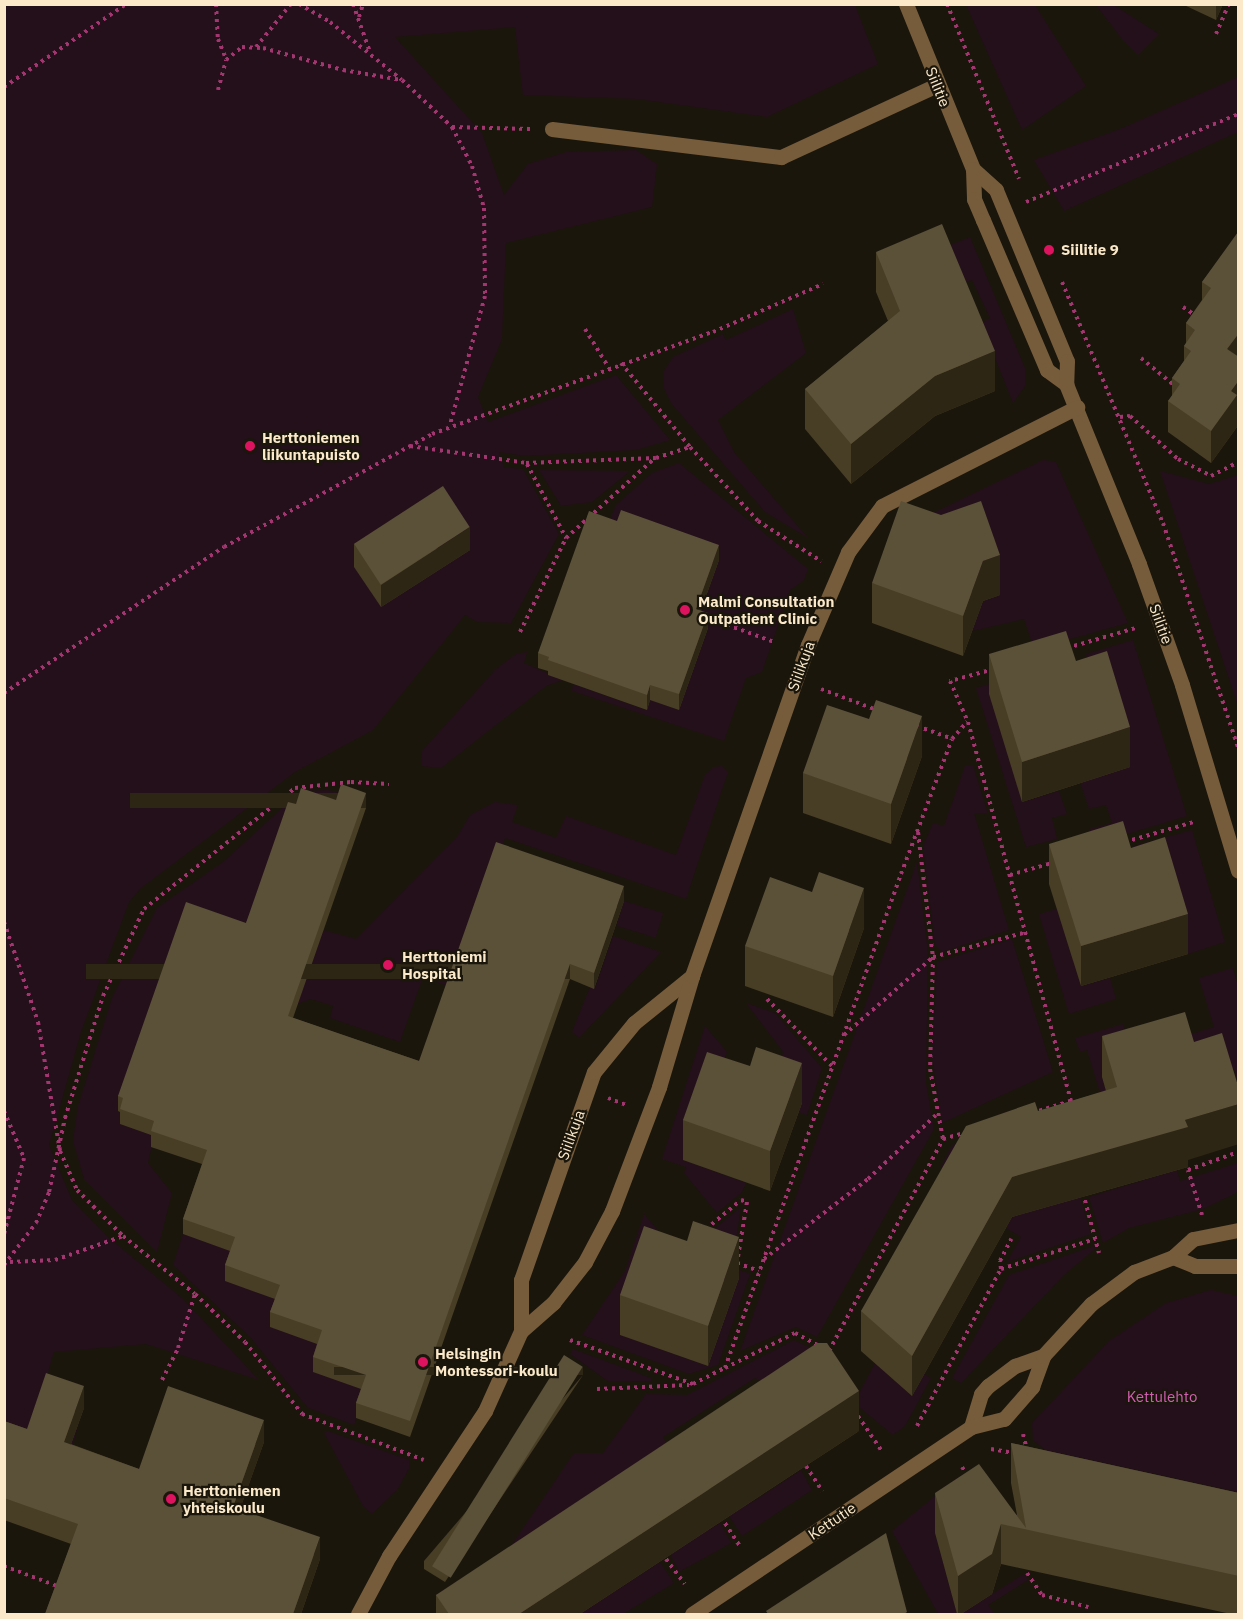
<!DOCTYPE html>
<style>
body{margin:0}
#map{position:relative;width:1243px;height:1619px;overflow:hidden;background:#1b160c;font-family:"IBM Plex Sans",sans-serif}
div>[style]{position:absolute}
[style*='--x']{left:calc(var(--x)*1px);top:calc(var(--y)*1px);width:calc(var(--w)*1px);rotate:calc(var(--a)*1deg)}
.green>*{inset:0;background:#24101a;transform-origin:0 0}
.path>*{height:4px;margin-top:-2px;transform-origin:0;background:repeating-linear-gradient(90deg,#a33671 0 3px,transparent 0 7.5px)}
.minor>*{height:15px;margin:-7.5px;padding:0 7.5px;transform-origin:7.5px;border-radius:7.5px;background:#765c3b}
.wall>*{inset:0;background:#483e26}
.shaded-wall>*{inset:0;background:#2e2614;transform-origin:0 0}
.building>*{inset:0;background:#5b5038;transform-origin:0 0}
.dots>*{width:16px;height:16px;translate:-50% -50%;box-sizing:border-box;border:3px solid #1b160c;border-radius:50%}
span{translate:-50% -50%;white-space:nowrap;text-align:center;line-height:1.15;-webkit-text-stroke:4.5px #1b160c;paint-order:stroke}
.street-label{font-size:15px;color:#fbe9ca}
.poi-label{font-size:15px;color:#fbe9ca;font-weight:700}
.left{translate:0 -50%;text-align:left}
.park-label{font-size:15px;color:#d35eb3}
.frame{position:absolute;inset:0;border:6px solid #fbe9ca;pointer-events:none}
</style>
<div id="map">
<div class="green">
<i style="clip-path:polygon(4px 5px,855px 5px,878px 64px,767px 117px,637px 99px,523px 95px,515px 27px,395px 37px,482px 133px,504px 195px,528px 164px,566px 152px,636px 150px,657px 164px,652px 207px,506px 243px,502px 339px,478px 397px,488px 422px,616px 375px,670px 440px,636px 450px,525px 456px,499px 452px,504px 467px,523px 469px,559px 534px,511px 623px,477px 622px,465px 615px,373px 730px,295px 772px,141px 888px,129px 902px,81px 1032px,49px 1145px,72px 1200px,109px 1238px,182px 1298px,259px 1380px,146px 1344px,54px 1352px,42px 1393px,79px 1422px,68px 1465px,4px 1443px)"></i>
<i style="clip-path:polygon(966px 5px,1035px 5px,1086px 86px,1022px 130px)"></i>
<i style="clip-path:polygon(1096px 5px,1114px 5px,1159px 34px,1138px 55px,1121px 38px)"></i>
<i style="clip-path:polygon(1238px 77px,1238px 132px,1064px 211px,1034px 160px,1120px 129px)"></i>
<i style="clip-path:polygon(970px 237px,1025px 368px,1025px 386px,1013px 403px,981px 323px,990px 318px,972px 280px,964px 283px,948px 246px)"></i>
<i style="clip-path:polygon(793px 309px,806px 353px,718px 420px,734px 452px,808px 538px,765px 512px,671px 403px,663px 386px,664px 371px,673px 357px,723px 334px,726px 340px)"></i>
<i style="clip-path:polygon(1043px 460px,1056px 462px,1128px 623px,1034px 649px,1024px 619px,972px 631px,983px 601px,1000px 595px,906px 526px)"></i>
<i style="clip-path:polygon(679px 463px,808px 569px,804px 580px,790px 590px,762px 672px,746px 678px,724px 741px,572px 691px,573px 684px,646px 710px,653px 694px,679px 709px,708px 629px,609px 522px,616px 505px,652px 473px)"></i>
<i style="clip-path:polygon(539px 470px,630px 471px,592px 502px,561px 506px)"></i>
<i style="clip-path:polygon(1160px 471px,1209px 484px,1238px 475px,1238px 706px)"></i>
<i style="clip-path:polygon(1133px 640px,1187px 816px,1094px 844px,1089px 829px,1112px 823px,1106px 805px,1089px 809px,1080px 782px,1092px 679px,1086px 654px)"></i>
<i style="clip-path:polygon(527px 652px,524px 663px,563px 680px,546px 686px,441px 768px,421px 766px,422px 751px,496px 669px,516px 654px)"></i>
<i style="clip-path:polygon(1055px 665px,1022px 802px,1059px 791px,1067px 814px,1052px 818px,1057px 839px,1026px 847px,976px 688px)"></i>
<i style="clip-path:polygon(973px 765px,988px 814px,974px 813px,1009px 930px,942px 952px,935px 945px,923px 846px,933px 823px,944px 826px,965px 766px)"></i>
<i style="clip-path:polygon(722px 766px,728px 772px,686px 899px,505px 838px,450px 987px,423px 977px,400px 1042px,330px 1018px,333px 1006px,311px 999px,297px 1004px,323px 930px,356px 939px,457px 837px,470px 815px,495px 802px,518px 805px,512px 822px,556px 838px,566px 816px,676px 855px,705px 775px,714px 767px)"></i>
<i style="clip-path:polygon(328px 790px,359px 798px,244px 944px,123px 1113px,120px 1124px,154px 1136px,148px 1163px,172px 1193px,157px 1252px,84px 1179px,73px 1141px,78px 1106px,112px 998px,157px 908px,223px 862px,301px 791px)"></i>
<i style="clip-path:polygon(1192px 830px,1225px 942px,1188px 954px,1165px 878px,1139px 861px,1134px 846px)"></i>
<i style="clip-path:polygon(917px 862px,928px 952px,926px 1083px,934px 1129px,817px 1337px,796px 1327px,740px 1351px)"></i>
<i style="left:624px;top:901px;width:41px;height:26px;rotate:17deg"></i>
<i style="clip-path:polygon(1057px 909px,1081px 986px,1110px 978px,1116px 999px,1069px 1014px,1039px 914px)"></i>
<i style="clip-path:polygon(613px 936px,661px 952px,579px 1038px,572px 1032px,590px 987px,595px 988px)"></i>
<i style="clip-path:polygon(1012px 939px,1053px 1072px,942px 1123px,932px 1056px,937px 962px)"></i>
<i style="clip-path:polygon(1233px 968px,1238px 986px,1238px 1082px,1234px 1069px,1194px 1082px,1102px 1077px,1110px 1104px,1104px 1106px,1087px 1050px,1080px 1052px,1075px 1038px,1123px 1024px,1131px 1053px,1214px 1027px,1199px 978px)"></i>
<i style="clip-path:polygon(746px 1003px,775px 1013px,822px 1068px,807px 1115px,798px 1112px,770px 1065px,784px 1053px)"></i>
<i style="clip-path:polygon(705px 1026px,727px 1052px,683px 1160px,746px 1183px,742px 1192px,717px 1213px,684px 1173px,686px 1167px,662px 1159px)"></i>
<i style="clip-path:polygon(1055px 1113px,1091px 1234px,1007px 1262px,1021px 1237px,1006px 1228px,1012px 1217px,1053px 1204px,941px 1167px,952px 1145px)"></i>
<i style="clip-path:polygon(1238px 1163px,1238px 1190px,1234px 1194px,1203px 1209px,1129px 1228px,1103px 1243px,1089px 1197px,1177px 1170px,1180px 1181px)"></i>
<i style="clip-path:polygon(741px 1207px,732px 1267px,750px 1274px,718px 1365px,689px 1374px,582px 1335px,625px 1271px,644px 1214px,672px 1247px,644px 1266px,620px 1335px,708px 1366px,702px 1239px)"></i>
<i style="clip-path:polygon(183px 1234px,235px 1252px,366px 1391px,354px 1425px,308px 1408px,250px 1337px,173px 1265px)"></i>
<i style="clip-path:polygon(1094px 1246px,1095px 1249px,1065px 1274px,961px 1383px,952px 1378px,1009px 1275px)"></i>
<i style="clip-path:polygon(1211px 1290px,1238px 1296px,1238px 1492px,1045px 1450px,1033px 1440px,1032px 1423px,1109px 1341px,1166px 1303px)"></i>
<i style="clip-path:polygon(794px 1340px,811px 1348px,768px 1384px,755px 1378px,663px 1437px,669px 1448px,509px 1549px,574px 1453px,603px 1453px,646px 1394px,687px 1395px)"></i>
<i style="clip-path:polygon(573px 1349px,651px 1378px,651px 1381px,609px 1382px,570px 1354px)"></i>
<i style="clip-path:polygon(875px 1363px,912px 1396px,924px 1374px,931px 1378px,905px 1426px,893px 1435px,854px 1403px)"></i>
<i style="clip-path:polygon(328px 1431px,409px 1460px,409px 1469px,397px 1490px,372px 1514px,363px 1506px,324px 1433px)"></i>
<i style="clip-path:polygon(801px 1470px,812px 1490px,742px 1536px,716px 1496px,738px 1484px,751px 1503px)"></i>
<i style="clip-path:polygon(961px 1475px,979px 1504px,935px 1533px,957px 1614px,938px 1614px,892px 1531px)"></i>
<i style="left:720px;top:1523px;width:23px;height:59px;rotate:61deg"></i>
<i style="clip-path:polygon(660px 1562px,674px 1583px,623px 1614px,580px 1614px)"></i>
<i style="clip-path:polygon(1024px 1574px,1028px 1580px,988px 1605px,995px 1614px,961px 1614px)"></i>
</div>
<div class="path">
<i style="--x:216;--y:4;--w:35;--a:87"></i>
<i style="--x:218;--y:39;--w:22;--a:68"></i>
<i style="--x:299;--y:4;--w:36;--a:30"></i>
<i style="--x:330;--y:22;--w:92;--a:38.9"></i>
<i style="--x:402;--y:80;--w:69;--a:43.2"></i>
<i style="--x:452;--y:127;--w:44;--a:62.9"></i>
<i style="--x:472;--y:166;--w:44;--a:74.1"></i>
<i style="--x:484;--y:208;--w:88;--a:89.3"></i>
<i style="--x:485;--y:296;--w:134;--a:105.2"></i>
<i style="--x:353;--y:4;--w:51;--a:70.5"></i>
<i style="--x:947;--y:4;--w:189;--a:67.6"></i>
<i style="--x:359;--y:17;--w:14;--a:-73"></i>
<i style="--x:1216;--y:34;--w:33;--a:-67"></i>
<i style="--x:256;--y:47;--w:55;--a:-50.9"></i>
<i style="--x:4;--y:87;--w:148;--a:-34.2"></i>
<i style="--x:218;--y:90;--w:31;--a:-75"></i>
<i style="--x:226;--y:60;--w:21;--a:-39"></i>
<i style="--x:242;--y:47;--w:21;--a:3"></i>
<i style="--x:263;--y:48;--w:83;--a:15.4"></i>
<i style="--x:343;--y:70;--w:59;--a:9.8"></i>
<i style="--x:452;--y:127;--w:78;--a:1.5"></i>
<i style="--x:1026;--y:202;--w:230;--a:-22.5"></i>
<i style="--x:1062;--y:282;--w:261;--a:67.3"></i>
<i style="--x:1163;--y:523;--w:236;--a:71.5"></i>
<i style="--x:1183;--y:307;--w:14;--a:34"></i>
<i style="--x:585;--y:329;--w:46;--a:58.4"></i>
<i style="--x:1141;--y:358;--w:44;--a:39.5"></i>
<i style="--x:621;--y:363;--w:109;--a:50.6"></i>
<i style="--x:690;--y:447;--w:100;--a:47.4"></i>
<i style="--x:758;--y:521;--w:75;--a:32.4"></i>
<i style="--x:1120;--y:417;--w:10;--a:-6"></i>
<i style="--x:1130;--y:416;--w:64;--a:41.9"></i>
<i style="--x:1178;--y:459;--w:37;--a:27"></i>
<i style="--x:1211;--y:476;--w:30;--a:-27"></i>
<i style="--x:410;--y:446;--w:117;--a:8.3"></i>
<i style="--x:526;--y:463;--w:130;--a:-2.2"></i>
<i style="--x:656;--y:458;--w:36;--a:-18"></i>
<i style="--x:527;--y:464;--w:84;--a:62.2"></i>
<i style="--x:706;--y:617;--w:72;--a:20.2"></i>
<i style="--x:520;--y:632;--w:105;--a:-63.9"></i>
<i style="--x:566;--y:538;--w:120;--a:-42"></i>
<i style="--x:1067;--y:648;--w:72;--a:-16.2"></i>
<i style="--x:994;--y:669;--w:46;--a:164.7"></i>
<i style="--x:950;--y:681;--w:45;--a:66.3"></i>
<i style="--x:968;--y:722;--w:393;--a:74.8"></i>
<i style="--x:1071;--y:1101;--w:39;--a:163"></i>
<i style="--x:821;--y:689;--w:60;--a:20.6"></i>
<i style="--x:4;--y:693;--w:264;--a:-33.6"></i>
<i style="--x:224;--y:547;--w:237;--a:-28.5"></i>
<i style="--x:432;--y:434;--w:299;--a:-20"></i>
<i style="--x:713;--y:332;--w:120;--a:-23.6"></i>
<i style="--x:917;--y:726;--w:37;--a:20"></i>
<i style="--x:918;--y:832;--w:126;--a:83.2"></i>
<i style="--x:933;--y:957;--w:112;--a:91.5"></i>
<i style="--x:930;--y:1069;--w:71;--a:79.5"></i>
<i style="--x:1125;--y:842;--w:72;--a:-16.2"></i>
<i style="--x:1010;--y:875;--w:44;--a:-15.9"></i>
<i style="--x:4;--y:922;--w:106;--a:71.2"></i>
<i style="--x:38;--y:1022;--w:131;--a:80.3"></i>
<i style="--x:60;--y:1151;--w:43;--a:66.4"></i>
<i style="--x:77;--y:1190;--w:65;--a:45"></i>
<i style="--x:123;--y:1236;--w:92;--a:38.9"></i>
<i style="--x:195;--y:1294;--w:69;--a:43.8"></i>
<i style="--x:245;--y:1342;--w:92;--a:51.6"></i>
<i style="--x:302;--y:1414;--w:130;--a:20.7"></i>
<i style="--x:767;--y:999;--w:93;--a:45.9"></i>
<i style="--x:844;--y:1035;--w:118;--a:-41.2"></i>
<i style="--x:933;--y:957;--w:97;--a:-14.9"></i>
<i style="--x:608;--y:1098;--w:22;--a:21"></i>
<i style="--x:4;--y:1111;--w:51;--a:66.9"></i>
<i style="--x:24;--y:1158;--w:79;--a:104.7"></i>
<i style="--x:1083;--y:1193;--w:62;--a:75.1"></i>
<i style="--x:1202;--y:1215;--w:47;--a:-107.3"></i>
<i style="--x:1188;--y:1170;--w:53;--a:-19.8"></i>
<i style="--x:706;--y:1229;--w:45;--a:-39.6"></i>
<i style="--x:741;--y:1200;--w:6;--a:18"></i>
<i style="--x:747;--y:1202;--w:62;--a:99.3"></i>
<i style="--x:737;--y:1263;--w:23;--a:20"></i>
<i style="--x:764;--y:1259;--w:131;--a:-37.6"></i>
<i style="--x:868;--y:1179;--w:93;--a:-43.3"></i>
<i style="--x:10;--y:1262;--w:45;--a:-2.5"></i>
<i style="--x:55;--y:1260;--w:72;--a:-19.4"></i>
<i style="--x:4;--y:1265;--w:53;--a:-52.7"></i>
<i style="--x:36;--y:1223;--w:34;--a:-67"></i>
<i style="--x:49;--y:1192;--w:76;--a:-77.8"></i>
<i style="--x:65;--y:1118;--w:128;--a:-72.7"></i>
<i style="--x:103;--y:996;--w:96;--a:-64.8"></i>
<i style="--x:144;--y:909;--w:193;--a:-38.7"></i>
<i style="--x:295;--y:788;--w:56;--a:-6.1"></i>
<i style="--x:351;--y:782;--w:38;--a:3"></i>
<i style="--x:1001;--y:1269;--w:99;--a:-17.7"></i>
<i style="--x:570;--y:1340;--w:131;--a:19.7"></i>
<i style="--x:693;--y:1384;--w:36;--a:-27"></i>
<i style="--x:725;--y:1368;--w:524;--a:-70.39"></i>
<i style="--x:901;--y:874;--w:144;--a:-69.3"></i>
<i style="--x:952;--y:739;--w:23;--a:-49"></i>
<i style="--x:829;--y:1351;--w:241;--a:-61.7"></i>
<i style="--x:943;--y:1139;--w:25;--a:-16"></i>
<i style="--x:725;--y:1368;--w:78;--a:-26.6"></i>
<i style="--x:795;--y:1333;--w:26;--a:28"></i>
<i style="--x:162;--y:1380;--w:36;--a:-63"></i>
<i style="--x:178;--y:1348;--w:57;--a:-72.5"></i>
<i style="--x:597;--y:1389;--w:92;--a:-2.5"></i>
<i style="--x:858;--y:1416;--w:41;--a:55.9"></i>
<i style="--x:917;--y:1426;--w:178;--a:-61.9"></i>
<i style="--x:1001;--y:1269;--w:8;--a:-97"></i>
<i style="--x:1000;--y:1261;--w:25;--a:-63"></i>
<i style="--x:1023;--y:1434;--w:16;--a:76"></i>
<i style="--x:991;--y:1449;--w:23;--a:10"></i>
<i style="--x:806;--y:1466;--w:30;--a:57"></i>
<i style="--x:962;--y:1467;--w:11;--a:56"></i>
<i style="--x:721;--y:1517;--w:35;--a:57"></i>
<i style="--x:666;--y:1559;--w:31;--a:53"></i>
<i style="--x:4;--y:1566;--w:60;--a:20.6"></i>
<i style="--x:1027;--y:1573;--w:27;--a:56"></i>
<i style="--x:1042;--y:1595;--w:48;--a:14.6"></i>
</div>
<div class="minor">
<i style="--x:906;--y:4;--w:178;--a:67.9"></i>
<i style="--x:973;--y:169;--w:30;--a:88"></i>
<i style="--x:974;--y:199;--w:23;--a:67"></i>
<i style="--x:983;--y:220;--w:163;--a:66.9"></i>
<i style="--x:1047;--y:370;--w:24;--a:36"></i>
<i style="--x:552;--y:129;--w:231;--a:7"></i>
<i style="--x:781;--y:157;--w:172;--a:-24.8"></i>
<i style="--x:973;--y:169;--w:31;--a:42"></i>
<i style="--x:996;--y:190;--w:185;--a:67.5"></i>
<i style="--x:1067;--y:361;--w:23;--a:92"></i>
<i style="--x:1066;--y:384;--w:194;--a:67.9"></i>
<i style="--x:1139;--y:564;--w:128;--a:70.4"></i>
<i style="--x:1182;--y:685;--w:194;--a:73.2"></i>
<i style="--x:1173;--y:1257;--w:24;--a:22"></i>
<i style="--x:1195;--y:1266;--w:43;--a:0"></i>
<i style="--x:521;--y:1331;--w:51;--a:-90"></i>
<i style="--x:521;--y:1280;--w:220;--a:-70.7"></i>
<i style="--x:594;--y:1072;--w:63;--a:-50.8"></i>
<i style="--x:634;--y:1023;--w:75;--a:-39"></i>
<i style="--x:971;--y:1427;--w:34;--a:-73"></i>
<i style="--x:981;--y:1394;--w:11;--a:-49"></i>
<i style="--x:988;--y:1386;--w:34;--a:-37"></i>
<i style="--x:1015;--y:1366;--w:30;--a:-20"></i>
<i style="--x:358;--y:1614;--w:66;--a:-61.9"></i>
<i style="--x:389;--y:1556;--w:174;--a:-56.5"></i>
<i style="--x:485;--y:1411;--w:88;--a:-65.8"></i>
<i style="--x:521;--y:1331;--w:43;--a:-41.2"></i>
<i style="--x:553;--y:1303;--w:52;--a:-52"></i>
<i style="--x:585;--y:1262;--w:58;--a:-62.1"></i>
<i style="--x:612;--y:1211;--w:133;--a:-69.2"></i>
<i style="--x:659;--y:1087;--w:116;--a:-73.4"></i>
<i style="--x:692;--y:976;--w:351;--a:-70.7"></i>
<i style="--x:808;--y:645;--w:101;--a:-66.7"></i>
<i style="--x:848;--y:552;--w:57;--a:-53.5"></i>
<i style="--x:882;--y:506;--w:219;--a:-26.9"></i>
<i style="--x:692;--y:1614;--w:336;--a:-33.8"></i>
<i style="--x:971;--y:1427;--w:34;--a:-14"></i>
<i style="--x:1004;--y:1419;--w:43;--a:-48.8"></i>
<i style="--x:1032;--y:1387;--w:33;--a:-70"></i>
<i style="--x:1043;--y:1356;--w:71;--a:-47.3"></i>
<i style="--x:1091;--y:1304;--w:54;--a:-36.7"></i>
<i style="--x:1134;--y:1272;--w:42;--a:-21"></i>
<i style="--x:1173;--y:1257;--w:27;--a:-42"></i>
<i style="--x:1193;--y:1239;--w:46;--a:-11.3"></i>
</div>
<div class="wall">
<i style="clip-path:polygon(1182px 4px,1223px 4px,1216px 20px)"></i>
<i style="clip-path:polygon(1239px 233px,1239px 412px,1237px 414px,1237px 427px,1211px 463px,1168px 432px,1168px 401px,1172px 396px,1172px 378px,1184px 361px,1184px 346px,1186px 343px,1186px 323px,1202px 300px,1202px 282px)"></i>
<i style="clip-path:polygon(876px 252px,995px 391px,935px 416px,851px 484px,805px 429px,805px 389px,888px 321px,876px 292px)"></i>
<i style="clip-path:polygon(354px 544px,470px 550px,381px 607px,354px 567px)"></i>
<i style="clip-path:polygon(719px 560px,701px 610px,708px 628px,679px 710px,650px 700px,647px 710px,548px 675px,548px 671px,538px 668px,538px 653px)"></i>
<i style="clip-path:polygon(872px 583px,1000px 595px,983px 601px,963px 656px,872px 623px)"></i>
<i style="clip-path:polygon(989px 654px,1076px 661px,1130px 767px,1022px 802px,989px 694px)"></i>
<i style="clip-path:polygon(922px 756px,891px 844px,803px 813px,803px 773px)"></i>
<i style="clip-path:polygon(336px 800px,366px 808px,293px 1018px,419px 1061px,624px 901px,594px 989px,570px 979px,410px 1437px,356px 1418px,356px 1403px,361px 1389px,313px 1372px,313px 1357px,317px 1344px,270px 1327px,270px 1312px,275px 1299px,225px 1281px,225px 1265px,230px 1251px,183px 1234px,183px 1219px,202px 1164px,151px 1147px,151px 1135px,120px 1124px,120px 1112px,118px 1111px,118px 1096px,246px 923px,296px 804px)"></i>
<i style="clip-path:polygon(1049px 844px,1131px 848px,1188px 954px,1081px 986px,1049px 884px)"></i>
<i style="clip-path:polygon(864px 928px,833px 1017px,745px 986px,745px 946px)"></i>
<i style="clip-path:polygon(1102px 1036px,1188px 1160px,1188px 1167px,1012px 1217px,912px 1396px,861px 1351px,861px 1311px,1038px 1111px,1106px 1091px,1102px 1077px)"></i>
<i style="clip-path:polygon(750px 1066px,802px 1103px,770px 1191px,683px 1160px,683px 1120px)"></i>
<i style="clip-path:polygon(739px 1278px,708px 1366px,620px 1335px,620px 1295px)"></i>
<i style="clip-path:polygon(583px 1375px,445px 1582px,424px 1569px,424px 1561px)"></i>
<i style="clip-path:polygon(84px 1408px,71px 1444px,139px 1469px,264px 1442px,240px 1509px,320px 1559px,301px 1614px,45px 1614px,71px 1544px,4px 1520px,4px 1421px,27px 1429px)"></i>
<i style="clip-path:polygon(859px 1431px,580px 1614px,436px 1614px,436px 1595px)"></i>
<i style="clip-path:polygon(1011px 1443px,1239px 1493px,1239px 1614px,1231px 1614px,1001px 1564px,992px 1594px,961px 1614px,957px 1614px,935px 1533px,935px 1493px,1017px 1515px,1011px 1483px)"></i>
</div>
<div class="shaded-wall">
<i style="clip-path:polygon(1216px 4px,1223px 4px,1216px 20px)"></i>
<i style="clip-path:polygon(1239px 333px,1239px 365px,1227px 349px)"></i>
<i style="clip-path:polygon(995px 351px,995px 391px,935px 416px,851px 484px,851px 444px,935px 376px)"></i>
<i style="clip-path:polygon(1239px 380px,1239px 412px,1237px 414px,1237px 427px,1211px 463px,1211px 431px,1231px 391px)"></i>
<i style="clip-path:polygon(470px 527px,470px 550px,381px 607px,381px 585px)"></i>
<i style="clip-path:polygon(719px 545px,719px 560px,696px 624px,696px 609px)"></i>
<i style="clip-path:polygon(1000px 555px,1000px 595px,983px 601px,963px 656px,963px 616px,983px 561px)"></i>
<i style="clip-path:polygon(708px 613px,708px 628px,679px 710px,679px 694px)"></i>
<i style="clip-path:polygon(650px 685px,650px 700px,647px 710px,647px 695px)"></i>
<i style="clip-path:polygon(922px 716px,922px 756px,891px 844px,891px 804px)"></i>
<i style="clip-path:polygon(1130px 727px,1130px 767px,1022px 802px,1022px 762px)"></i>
<i style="left:366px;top:793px;width:15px;height:236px;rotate:90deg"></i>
<i style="clip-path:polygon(624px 886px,624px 901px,594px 989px,594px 973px)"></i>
<i style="clip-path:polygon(864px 888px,864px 928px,833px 1017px,833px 976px)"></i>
<i style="clip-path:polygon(1188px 914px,1188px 954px,1081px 986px,1081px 946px)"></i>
<i style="left:570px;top:964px;width:15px;height:484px;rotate:90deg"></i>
<i style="clip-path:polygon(802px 1063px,802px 1103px,770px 1191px,770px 1151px)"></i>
<i style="clip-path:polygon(1239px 1104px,1239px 1144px,1188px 1160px,1188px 1167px,1012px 1217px,912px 1396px,912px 1356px,1012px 1177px,1185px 1120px)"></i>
<i style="clip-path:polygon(739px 1237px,739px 1278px,708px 1366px,708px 1326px)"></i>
<i style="left:583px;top:1367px;width:8px;height:249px;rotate:90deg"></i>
<i style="clip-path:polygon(84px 1386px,84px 1408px,64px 1464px,64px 1442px)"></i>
<i style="clip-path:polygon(859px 1391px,859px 1431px,580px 1614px,519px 1614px)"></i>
<i style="clip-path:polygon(264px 1420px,264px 1442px,233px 1529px,233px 1507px)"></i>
<i style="clip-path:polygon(1001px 1524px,1001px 1564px,992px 1594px,961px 1614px,958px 1614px,958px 1576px)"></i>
<i style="clip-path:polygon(320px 1537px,320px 1559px,301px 1614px,293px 1614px)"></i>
</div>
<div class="building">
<i style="clip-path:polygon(942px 224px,995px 351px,935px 376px,851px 444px,805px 389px,900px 311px,876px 252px)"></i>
<i style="clip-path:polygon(1238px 232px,1239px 233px,1239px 333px,1227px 349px,1239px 357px,1239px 380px,1231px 391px,1237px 395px,1211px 431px,1168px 401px,1180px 384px,1172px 378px,1191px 351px,1184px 346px,1195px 330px,1186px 323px,1211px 288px,1202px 282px)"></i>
<i style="left:443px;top:486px;width:49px;height:106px;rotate:57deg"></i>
<i style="clip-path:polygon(901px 501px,941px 515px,981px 501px,1000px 555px,983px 561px,963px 616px,872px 583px)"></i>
<i style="clip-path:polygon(621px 510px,719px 545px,696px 609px,708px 613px,679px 694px,650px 685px,647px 695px,548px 660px,549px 657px,538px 653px,589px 511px,617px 521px)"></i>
<i style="clip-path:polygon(1066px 631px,1076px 661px,1107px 651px,1130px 727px,1022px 762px,989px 654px)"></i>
<i style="clip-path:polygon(876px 700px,922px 716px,891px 804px,803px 773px,827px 705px,869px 719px)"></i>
<i style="clip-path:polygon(341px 784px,366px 793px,288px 1016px,419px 1061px,496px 842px,624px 886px,594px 973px,570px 964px,410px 1421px,356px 1403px,366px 1375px,313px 1357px,322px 1330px,270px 1312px,280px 1285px,225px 1265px,235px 1237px,183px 1219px,207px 1150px,151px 1131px,154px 1121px,120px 1109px,123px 1098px,118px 1096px,186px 902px,246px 923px,288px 802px,296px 804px,301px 788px,336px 800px)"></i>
<i style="clip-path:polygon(1123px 821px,1131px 848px,1165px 837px,1188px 914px,1081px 946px,1049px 844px)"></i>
<i style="clip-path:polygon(819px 872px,864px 888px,833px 976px,745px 946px,770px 877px,812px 892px)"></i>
<i style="clip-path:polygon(1185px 1012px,1194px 1042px,1222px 1033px,1239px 1089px,1239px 1104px,1185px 1120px,1188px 1127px,1012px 1177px,912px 1356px,861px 1311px,966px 1126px,1035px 1102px,1038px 1111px,1117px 1087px,1102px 1036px)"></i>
<i style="clip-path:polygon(756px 1047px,802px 1063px,770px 1151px,683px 1120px,707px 1052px,750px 1066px)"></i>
<i style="clip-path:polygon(693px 1221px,739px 1237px,708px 1326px,620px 1295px,644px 1226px,687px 1241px)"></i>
<i style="clip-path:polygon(817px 1343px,827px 1343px,859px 1391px,519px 1614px,449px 1614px,436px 1595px)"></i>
<i style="left:564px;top:1355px;width:22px;height:249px;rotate:32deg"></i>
<i style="clip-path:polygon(46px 1373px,84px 1386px,64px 1442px,139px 1469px,168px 1386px,264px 1420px,233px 1507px,320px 1537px,293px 1614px,45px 1614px,78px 1524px,4px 1498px,4px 1421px,27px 1429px)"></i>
<i style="clip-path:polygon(1011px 1443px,1239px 1493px,1239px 1576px,1001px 1524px,992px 1554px,958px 1576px,935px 1493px,979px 1464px,1026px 1528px)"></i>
<i style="clip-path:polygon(886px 1533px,907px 1612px,904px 1614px,768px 1614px,766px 1611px)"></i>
</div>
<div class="dots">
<i style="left:1049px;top:250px;background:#de1360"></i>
<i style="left:250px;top:446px;background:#de1360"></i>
<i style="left:685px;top:610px;background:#de1360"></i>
<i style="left:388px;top:965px;background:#de1360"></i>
<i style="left:423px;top:1362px;background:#de1360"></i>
<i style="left:171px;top:1499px;background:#de1360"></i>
</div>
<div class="street-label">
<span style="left:938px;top:87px;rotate:68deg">Siilitie</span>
<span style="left:1161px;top:624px;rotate:70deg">Siilitie</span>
<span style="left:801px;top:666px;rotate:-70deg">Siilikuja</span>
<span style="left:571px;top:1135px;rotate:-70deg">Siilikuja</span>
<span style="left:832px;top:1521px;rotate:-34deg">Kettutie</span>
</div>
<div class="poi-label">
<span class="left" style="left:1061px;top:250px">Siilitie 9</span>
<span class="left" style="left:262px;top:446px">Herttoniemen<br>liikuntapuisto</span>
<span class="left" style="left:698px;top:610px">Malmi Consultation<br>Outpatient Clinic</span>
<span class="left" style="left:402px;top:965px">Herttoniemi<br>Hospital</span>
<span class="left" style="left:435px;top:1362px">Helsingin<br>Montessori-koulu</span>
<span class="left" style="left:183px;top:1499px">Herttoniemen<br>yhteiskoulu</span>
</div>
<div class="park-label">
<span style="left:1162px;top:1397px">Kettulehto</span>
</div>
<div class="frame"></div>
</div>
